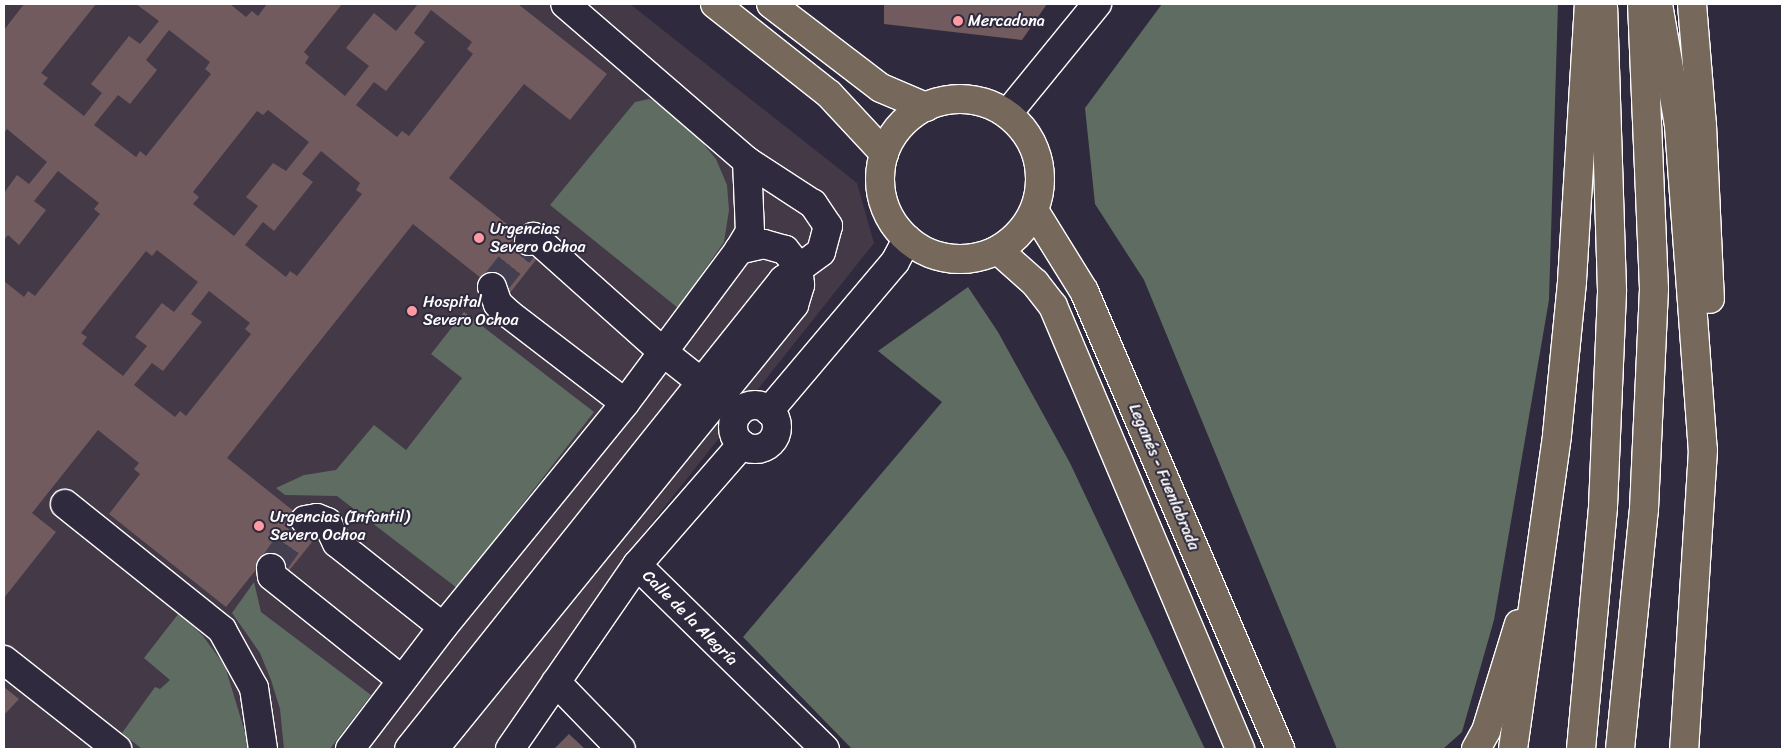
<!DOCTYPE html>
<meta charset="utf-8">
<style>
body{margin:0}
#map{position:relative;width:1786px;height:753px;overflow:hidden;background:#2f2a3d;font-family:Sriracha,sans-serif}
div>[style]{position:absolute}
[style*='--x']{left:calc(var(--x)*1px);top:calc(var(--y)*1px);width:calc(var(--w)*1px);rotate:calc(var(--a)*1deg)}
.built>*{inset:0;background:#433947}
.green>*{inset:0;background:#5f6c62}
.building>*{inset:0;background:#715b5f}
.minor-tunnel>*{height:28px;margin-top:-14px;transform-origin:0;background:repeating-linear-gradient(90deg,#443f50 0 28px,transparent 0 42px)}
.roads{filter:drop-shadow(1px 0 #fff) drop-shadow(-1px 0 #fff) drop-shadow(0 1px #fff) drop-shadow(0 -1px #fff)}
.minor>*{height:28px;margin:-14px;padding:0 14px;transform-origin:14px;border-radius:14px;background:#2f2a3d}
.minor>.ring{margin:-14px;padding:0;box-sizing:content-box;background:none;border:28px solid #2f2a3d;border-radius:50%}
.highway>*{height:28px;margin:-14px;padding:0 14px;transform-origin:14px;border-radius:14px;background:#76695c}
.highway>.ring{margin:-14px;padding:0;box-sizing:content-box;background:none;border:28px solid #76695c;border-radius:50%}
.dots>*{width:14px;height:14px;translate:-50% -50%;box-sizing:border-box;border:2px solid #2f2a3d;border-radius:50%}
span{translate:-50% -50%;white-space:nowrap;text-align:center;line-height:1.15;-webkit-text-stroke:4px #2f2a3d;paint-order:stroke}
.poi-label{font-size:16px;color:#fff}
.left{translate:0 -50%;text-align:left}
.street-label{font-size:16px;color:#fff}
.frame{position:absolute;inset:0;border:5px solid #fff;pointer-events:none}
</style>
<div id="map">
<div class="built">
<i style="clip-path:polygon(4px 4px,630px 4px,857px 183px,874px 243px,639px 539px,499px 749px,4px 749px)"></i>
</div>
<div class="green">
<i style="clip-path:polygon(1162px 4px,1558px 4px,1549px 300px,1494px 620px,1462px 732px,1443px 749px,1337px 749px,1144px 280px,1095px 204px,1085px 108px)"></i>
<i style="clip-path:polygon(649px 99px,665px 105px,695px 134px,716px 159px,727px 185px,729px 210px,724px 242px,678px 308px,550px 205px,635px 102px)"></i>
<i style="clip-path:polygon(968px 287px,998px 332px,1070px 463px,1205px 749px,852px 749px,743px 637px,942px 402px,878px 351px)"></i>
<i style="clip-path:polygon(464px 312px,594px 412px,457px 588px,337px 496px,285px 495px,276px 488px,304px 475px,336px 470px,374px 425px,406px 450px,462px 378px,431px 354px)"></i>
<i style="clip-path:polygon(254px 582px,261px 612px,371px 695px,330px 749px,284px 749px,280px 709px,271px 680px,260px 653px,232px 613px)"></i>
<i style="clip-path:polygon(179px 613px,203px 636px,225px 666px,250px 749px,142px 749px,122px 733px,155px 687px,160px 689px,170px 680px,144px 658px)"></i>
</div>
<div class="building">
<i style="clip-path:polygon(evenodd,24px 4px,96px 4px,41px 73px,48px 78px,43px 84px,84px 116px,102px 93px,91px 84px,129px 36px,140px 44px,159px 21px,136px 4px,230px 4px,246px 17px,252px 11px,258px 16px,267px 4px,342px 4px,304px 52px,309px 57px,305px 63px,345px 96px,369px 66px,346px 48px,374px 13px,396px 31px,418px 4px,518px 4px,607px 74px,570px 120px,524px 84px,449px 178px,542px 252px,506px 298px,413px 224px,227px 458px,320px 532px,284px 577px,263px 561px,226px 607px,109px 514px,140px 474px,134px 469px,139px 463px,98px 430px,32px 513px,56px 532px,4px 598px,4px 281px,24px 297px,28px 291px,35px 296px,100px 214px,94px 209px,99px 203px,58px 171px,34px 201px,46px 210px,19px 245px,8px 235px,4px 240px,4px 193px,17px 175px,29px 184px,47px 162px,7px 129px,4px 133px,4px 30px,24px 4px,431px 10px,472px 42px,467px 49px,473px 54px,409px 136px,402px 131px,397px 137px,356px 105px,374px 82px,386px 91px,425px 42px,414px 33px,431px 10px,24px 4px,169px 30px,210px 62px,205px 69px,211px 74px,146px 156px,140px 151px,136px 157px,94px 125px,118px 95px,130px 104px,157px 70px,146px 60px,169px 30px,24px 4px,268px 110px,309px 142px,286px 171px,273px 163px,246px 197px,258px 206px,234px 236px,193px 204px,199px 197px,193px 192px,257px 111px,263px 115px,268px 110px,24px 4px,321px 151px,360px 183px,356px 190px,362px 194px,297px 276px,290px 271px,286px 277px,245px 245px,263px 222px,274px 231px,313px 182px,302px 174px,321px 151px,24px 4px,157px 250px,198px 282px,174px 312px,162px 303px,135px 337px,147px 346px,123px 376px,82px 344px,87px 337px,81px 333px,146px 251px,152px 256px,157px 250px,24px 4px,209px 291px,250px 323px,245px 329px,251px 334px,186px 416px,180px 411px,175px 417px,134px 385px,152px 363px,163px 371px,202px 322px,191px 314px,209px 291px)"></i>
<i style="clip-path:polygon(884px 4px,1047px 4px,1022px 40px,884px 24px)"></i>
<i style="clip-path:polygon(4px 687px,19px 699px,4px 715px)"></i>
<i style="clip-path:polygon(569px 734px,585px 749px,554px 749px)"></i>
</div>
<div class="minor-tunnel">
<i style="--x:492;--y:287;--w:59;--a:-51.2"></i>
<i style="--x:271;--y:568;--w:59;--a:-54.7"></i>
</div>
<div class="roads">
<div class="minor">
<i style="--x:1008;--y:113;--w:141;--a:-50.8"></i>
<i style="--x:529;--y:241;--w:6;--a:-45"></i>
<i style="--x:533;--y:237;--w:10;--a:37"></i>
<i style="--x:541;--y:243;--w:164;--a:41.8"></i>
<i style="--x:663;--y:352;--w:97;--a:38.3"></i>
<i style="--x:492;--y:287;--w:18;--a:71"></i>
<i style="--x:498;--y:304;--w:15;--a:42"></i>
<i style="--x:509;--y:314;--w:146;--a:37.5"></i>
<i class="ring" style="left:733px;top:405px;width:16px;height:16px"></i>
<i style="--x:769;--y:411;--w:195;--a:-49.8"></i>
<i style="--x:895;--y:262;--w:26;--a:-62"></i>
<i style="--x:65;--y:504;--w:201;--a:38.7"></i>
<i style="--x:222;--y:630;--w:66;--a:61.1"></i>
<i style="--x:254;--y:688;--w:62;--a:81.6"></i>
<i style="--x:305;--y:520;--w:12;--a:-9"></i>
<i style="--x:317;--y:518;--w:11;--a:22"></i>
<i style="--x:327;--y:522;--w:23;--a:65"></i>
<i style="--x:337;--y:543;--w:135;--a:38.4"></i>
<i style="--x:637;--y:565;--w:160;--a:-49"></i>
<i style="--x:271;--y:568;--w:8;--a:83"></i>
<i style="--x:272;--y:576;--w:166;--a:38.7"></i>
<i style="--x:4;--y:660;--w:144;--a:38.2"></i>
<i style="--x:556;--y:682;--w:93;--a:45.9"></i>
<i style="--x:350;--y:749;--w:153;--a:-52.7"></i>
<i style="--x:443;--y:627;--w:289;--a:-50.9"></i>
<i style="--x:625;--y:403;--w:191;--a:-53.3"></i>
<i style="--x:739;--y:250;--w:21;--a:-59"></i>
<i style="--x:750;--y:232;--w:71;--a:-92.4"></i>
<i style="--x:409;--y:749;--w:600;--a:-51.43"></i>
<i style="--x:783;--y:280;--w:47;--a:-36.4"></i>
<i style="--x:821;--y:252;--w:27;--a:-75"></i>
<i style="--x:828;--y:226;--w:27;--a:-124"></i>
<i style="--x:813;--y:204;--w:79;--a:-146.9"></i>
<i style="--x:747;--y:161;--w:240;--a:-139.2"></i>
<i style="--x:434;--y:749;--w:572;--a:-50.96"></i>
<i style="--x:794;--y:305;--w:21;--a:-73"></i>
<i style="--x:800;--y:285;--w:19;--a:-96"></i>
<i style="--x:798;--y:266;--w:21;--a:-129"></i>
<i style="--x:785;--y:250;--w:22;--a:-164"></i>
<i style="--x:764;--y:244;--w:26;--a:167"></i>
<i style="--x:510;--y:749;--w:224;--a:-55.4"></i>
<i style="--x:637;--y:565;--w:263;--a:44.4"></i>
</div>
<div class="highway">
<i style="--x:715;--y:4;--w:145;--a:38.3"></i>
<i style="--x:829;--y:94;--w:81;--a:47"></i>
<i style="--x:771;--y:4;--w:138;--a:37.4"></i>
<i style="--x:881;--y:88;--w:49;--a:22.9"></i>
<i style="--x:1658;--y:4;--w:124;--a:80.2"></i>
<i style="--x:1679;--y:126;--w:325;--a:85.8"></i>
<i style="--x:1703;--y:450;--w:300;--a:93.6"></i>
<i style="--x:1692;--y:4;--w:121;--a:85.3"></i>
<i style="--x:1702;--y:125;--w:174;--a:87.4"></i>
<i class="ring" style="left:880px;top:99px;width:132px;height:132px"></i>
<i style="--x:1035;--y:212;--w:93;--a:58.2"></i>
<i style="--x:1084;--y:291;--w:498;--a:66.8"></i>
<i style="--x:998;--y:250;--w:50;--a:41.7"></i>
<i style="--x:1035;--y:283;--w:29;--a:52"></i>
<i style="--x:1053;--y:306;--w:481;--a:67.1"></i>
<i style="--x:1476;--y:749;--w:21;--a:-61"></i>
<i style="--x:1486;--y:731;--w:112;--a:-72.9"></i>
<i style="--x:1513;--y:749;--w:317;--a:-82"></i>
<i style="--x:1557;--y:435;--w:155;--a:-84.4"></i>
<i style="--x:1572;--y:281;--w:278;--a:-86.5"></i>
<i style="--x:1581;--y:749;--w:243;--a:-84.8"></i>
<i style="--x:1603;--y:507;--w:217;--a:-87.6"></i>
<i style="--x:1612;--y:290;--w:282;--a:-91.8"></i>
<i style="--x:1620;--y:749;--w:241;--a:-84.3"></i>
<i style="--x:1644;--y:509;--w:220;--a:-87.4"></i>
<i style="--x:1654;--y:289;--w:285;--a:-92.4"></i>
</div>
</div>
<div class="dots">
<i style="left:958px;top:21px;background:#ff9aa2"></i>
<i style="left:479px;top:238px;background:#ff9aa2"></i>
<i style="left:412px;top:311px;background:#ff9aa2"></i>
<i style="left:259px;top:526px;background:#ff9aa2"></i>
</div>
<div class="poi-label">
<span class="left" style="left:968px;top:21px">Mercadona</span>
<span class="left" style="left:490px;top:238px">Urgencias<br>Severo Ochoa</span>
<span class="left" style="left:423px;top:311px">Hospital<br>Severo Ochoa</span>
<span class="left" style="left:270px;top:526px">Urgencias (Infantil)<br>Severo Ochoa</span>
</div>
<div class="street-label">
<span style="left:1164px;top:477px;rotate:67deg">Leganés - Fuenlabrada</span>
<span style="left:690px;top:618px;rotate:45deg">Calle de la Alegría</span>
</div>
<div class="frame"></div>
</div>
